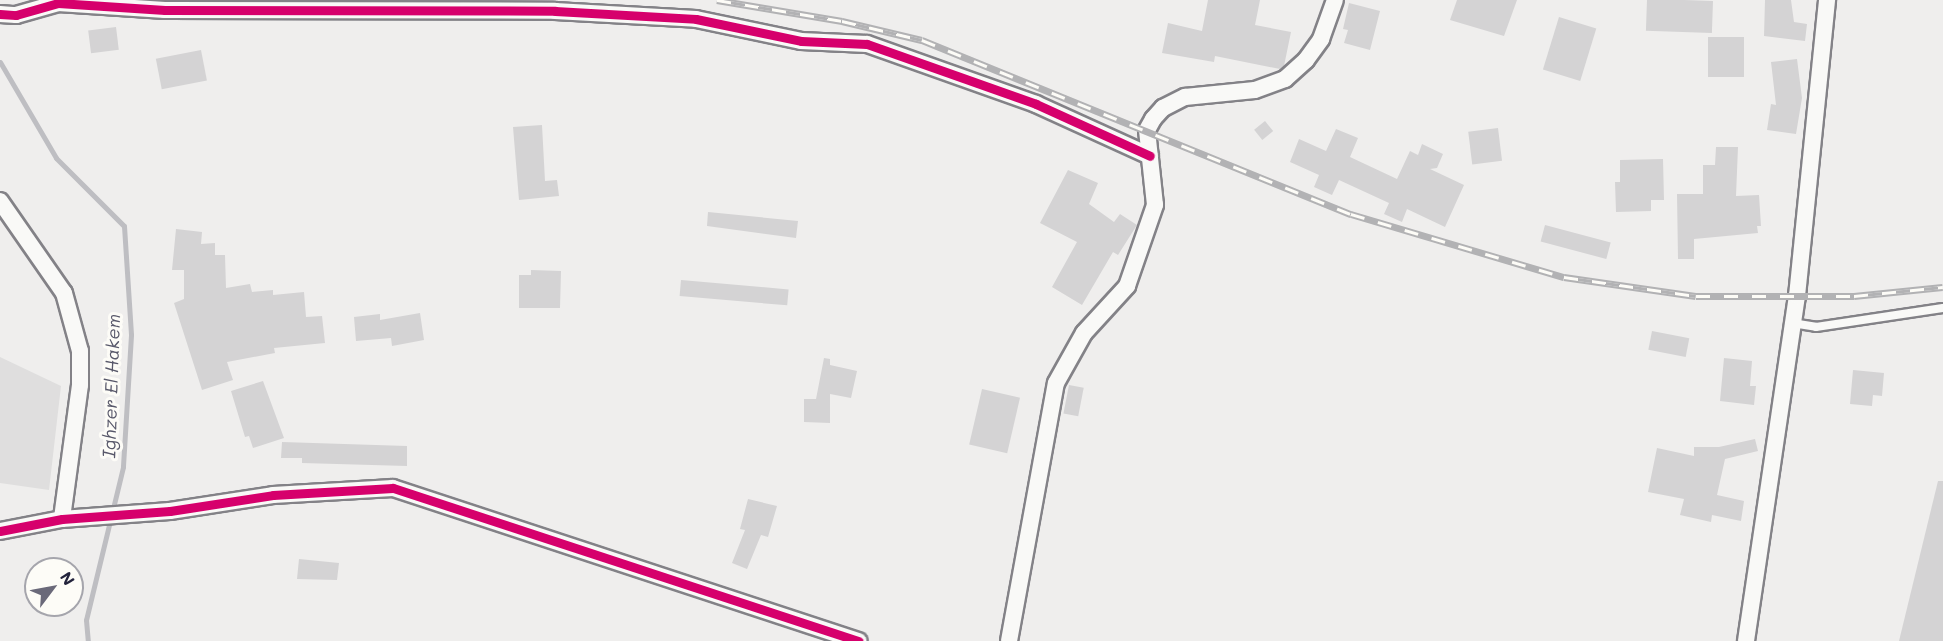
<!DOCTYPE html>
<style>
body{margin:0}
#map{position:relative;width:1943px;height:641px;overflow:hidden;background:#efeeed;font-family:Mali,sans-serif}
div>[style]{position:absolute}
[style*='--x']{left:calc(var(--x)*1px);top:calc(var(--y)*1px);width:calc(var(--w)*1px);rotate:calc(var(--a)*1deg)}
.built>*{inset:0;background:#dfdede}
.stream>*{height:5px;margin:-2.5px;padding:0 2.5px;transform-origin:2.5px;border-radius:2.5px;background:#bebec2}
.building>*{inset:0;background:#d4d3d4;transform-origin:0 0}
.roads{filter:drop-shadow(2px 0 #838287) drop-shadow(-2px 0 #838287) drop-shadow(0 2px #838287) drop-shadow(0 -2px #838287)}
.service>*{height:8px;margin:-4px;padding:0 4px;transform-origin:4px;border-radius:4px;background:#f9f9f7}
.minor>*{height:16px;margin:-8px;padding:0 8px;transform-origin:8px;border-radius:8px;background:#f9f9f7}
.rail>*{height:7px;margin-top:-3.5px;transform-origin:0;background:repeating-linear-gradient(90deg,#fdfcf7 0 14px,#b2b2b4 0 28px);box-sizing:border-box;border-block:2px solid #b2b2b4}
.cycleway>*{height:9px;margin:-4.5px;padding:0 4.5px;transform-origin:4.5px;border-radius:4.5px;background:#d6006c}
span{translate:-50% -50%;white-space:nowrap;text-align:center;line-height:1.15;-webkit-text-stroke:6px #fdfcf7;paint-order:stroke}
.water-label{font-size:18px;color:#58586a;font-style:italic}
.north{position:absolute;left:24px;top:557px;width:60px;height:60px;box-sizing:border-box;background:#fdfcf7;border:2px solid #a5a5ac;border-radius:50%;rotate:58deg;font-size:16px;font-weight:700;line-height:24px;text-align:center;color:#22223b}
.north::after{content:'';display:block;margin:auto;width:21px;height:27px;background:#6a6979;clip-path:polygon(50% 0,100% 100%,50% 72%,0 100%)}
</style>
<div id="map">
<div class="built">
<i style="clip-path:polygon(0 357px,61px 386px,49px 490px,0 483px)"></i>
</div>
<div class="stream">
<i style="--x:0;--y:62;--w:111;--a:59.7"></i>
<i style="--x:56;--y:158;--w:96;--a:45"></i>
<i style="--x:124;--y:226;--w:109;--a:86.3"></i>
<i style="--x:131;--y:335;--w:132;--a:93.5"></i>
<i style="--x:123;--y:467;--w:157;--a:103.6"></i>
<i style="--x:86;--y:620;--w:21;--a:85"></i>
</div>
<div class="building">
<i style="clip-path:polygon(1208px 0,1260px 0,1255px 25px,1291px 32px,1284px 66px,1280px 69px,1215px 56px,1214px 62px,1162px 53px,1168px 23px,1202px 31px)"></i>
<i style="clip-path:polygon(1457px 0,1517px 0,1504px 36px,1450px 20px)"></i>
<i style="clip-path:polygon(1765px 0,1791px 0,1794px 22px,1807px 24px,1805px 41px,1764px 36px)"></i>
<i style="left:1713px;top:1px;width:32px;height:66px;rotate:92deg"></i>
<i style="clip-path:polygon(1349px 3px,1380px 11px,1370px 50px,1344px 43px,1348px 30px,1343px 29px)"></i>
<i style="left:1559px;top:17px;width:39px;height:55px;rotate:17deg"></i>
<i style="left:116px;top:27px;width:23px;height:28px;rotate:83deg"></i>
<i style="left:1708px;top:37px;width:36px;height:40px"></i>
<i style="left:201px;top:50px;width:31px;height:46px;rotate:79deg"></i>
<i style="clip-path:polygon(1797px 59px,1802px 98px,1796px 134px,1767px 130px,1771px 104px,1776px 105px,1771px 62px)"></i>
<i style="left:1265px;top:121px;width:13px;height:14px;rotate:51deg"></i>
<i style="clip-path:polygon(542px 125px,545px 181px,557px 180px,559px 196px,519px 200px,513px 127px)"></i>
<i style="left:1498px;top:128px;width:33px;height:30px;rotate:83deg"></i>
<i style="clip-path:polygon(1336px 129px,1358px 138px,1350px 157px,1397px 179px,1410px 151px,1418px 155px,1422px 144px,1443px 154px,1437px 168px,1430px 169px,1464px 185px,1445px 227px,1407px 209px,1402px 222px,1384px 214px,1389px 203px,1339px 180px,1332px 195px,1314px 187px,1319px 175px,1290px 162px,1299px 139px,1326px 151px)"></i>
<i style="clip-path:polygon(1716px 147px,1738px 147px,1736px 196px,1759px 195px,1761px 226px,1757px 226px,1758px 233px,1694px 239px,1694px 259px,1678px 259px,1677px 194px,1703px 194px,1703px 165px,1715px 165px)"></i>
<i style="clip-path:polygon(1663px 159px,1664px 200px,1651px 200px,1651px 211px,1616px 212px,1615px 182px,1620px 182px,1620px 160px)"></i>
<i style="clip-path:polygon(1068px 170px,1098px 183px,1089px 204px,1114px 222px,1120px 214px,1137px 225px,1118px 255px,1113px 252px,1082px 305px,1052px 287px,1077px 242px,1040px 223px)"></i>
<i style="clip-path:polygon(708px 212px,798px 221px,796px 238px,707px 226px)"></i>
<i style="left:1545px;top:225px;width:68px;height:17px;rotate:15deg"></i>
<i style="clip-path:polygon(176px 229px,202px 232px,201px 244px,215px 243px,215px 255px,225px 255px,226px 288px,250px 284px,252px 292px,273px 290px,273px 295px,304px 292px,306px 317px,322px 316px,325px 343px,274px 348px,275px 353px,227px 362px,233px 380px,202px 390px,174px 303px,184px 299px,184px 270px,172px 270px)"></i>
<i style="clip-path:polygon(531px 270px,561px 271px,560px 308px,519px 308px,519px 275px,531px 275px)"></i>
<i style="left:681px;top:280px;width:108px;height:16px;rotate:5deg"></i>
<i style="clip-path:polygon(420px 313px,424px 340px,392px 346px,391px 338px,356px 341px,354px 317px,380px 314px,380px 320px)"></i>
<i style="left:1652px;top:331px;width:38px;height:19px;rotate:11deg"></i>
<i style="clip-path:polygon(824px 358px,830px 359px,830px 365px,857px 371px,851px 398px,830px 394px,830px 423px,804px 422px,804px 399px,816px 399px)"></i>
<i style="clip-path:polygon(1724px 358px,1752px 361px,1750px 386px,1756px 386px,1754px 405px,1720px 401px)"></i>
<i style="clip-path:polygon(1853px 370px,1884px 373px,1882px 396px,1873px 395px,1872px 406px,1850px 404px)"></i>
<i style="clip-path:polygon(263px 381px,284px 438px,253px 448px,249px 436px,245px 437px,231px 391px)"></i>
<i style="left:1069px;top:385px;width:15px;height:29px;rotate:11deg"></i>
<i style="left:982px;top:389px;width:39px;height:57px;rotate:13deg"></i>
<i style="clip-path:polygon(1755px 439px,1758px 451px,1725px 459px,1717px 495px,1744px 501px,1741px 521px,1712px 515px,1711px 522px,1680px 515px,1684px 499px,1648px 492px,1657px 448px,1694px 456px,1694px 447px,1719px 447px)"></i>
<i style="clip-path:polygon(282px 442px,407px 446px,407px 466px,302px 463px,302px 458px,281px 458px)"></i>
<i style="clip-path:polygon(1938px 481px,1943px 481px,1943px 641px,1899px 641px)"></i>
<i style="clip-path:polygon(748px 499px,777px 506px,768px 537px,761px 535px,747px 569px,732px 563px,745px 530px,740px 529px)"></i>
<i style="clip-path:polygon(299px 559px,339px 563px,337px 580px,297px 579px)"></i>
</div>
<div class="roads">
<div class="service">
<i style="--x:1792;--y:323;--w:24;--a:9"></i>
<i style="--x:1816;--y:327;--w:128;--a:-8.5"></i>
</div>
<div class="minor">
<i style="--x:0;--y:14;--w:16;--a:4"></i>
<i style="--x:16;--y:15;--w:44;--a:-15.9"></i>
<i style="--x:58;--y:3;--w:107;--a:3.7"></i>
<i style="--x:165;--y:10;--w:390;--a:0.1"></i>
<i style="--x:555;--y:11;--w:141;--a:3.2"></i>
<i style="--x:696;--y:19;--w:107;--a:11.8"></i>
<i style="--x:801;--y:41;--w:66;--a:2.6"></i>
<i style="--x:867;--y:44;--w:179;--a:19.5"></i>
<i style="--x:1036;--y:104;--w:125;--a:24.5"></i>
<i style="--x:0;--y:201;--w:112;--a:55.2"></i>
<i style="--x:64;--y:293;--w:60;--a:74.6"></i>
<i style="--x:80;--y:351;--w:34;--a:90"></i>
<i style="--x:80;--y:385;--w:135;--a:97.7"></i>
<i style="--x:0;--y:531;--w:63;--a:-11"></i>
<i style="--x:62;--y:519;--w:108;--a:-4.2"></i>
<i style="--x:170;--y:511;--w:104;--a:-8.8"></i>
<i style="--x:273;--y:495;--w:120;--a:-3.3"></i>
<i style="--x:393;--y:488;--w:490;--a:18.2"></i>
<i style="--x:1009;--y:641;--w:262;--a:-79.7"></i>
<i style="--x:1056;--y:383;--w:57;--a:-60.8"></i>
<i style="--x:1084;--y:333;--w:64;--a:-47.5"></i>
<i style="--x:1127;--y:286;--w:86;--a:-70.9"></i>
<i style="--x:1155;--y:205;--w:75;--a:-96.1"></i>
<i style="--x:1147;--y:130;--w:13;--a:-61"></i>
<i style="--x:1153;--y:119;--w:15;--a:-48"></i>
<i style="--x:1163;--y:108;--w:25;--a:-27"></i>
<i style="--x:1185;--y:97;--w:70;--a:-5.7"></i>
<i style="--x:1255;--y:90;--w:32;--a:-20"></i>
<i style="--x:1285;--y:79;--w:28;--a:-42"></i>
<i style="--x:1306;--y:60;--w:26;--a:-54"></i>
<i style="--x:1321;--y:39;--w:41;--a:-70.3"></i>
<i style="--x:1746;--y:641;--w:349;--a:-81.6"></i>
<i style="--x:1797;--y:296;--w:298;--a:-84.2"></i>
</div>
</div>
<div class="rail">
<i style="--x:717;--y:0;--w:127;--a:9.5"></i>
<i style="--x:842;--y:21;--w:82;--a:13.4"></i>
<i style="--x:922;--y:40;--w:463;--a:22.1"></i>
<i style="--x:1351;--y:214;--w:222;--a:16.5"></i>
<i style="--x:1564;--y:277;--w:133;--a:8.2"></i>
<i style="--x:1696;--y:296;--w:158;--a:0"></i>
<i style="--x:1854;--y:296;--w:89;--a:-5.8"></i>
</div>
<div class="cycleway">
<i style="--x:0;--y:14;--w:16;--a:4"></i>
<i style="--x:16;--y:15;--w:44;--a:-15.9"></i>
<i style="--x:58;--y:3;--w:107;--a:3.7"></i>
<i style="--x:165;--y:10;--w:390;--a:0.1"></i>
<i style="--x:555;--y:11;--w:141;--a:3.2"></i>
<i style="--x:696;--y:19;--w:107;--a:11.8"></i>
<i style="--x:801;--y:41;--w:66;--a:2.6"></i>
<i style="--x:867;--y:44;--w:179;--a:19.5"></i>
<i style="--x:1036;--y:104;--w:125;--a:24.5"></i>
<i style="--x:0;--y:531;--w:63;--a:-11"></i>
<i style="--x:62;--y:519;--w:108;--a:-4.2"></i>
<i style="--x:170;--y:511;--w:104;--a:-8.8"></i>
<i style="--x:273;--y:495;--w:120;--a:-3.3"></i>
<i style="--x:393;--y:488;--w:490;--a:18.2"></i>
</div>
<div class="water-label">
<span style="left:111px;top:386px;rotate:-88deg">Ighzer El Hakem</span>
</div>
<div class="north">N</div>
</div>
